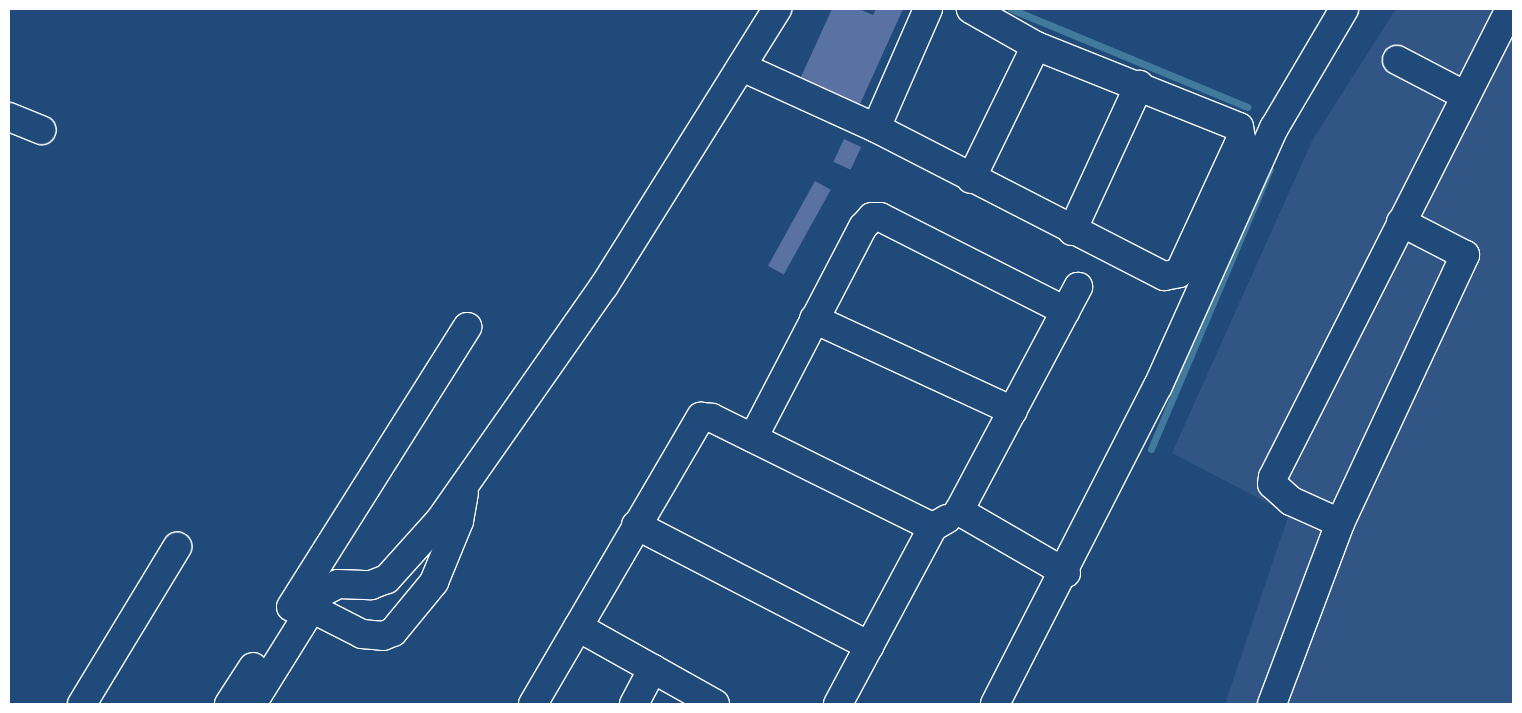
<!DOCTYPE html>
<style>
body{margin:0}
#map{position:relative;width:1522px;height:713px;overflow:hidden;background:#1f4a7a;font-family:Mali,sans-serif}
div>[style]{position:absolute}
[style*='--x']{left:calc(var(--x)*1px);top:calc(var(--y)*1px);width:calc(var(--w)*1px);rotate:calc(var(--a)*1deg)}
.built>*{inset:0;background:#315686}
.stream>*{height:7px;margin:-3.5px;padding:0 3.5px;transform-origin:3.5px;border-radius:3.5px;background:#427a9d}
.building>*{inset:0;background:#5a72a3;transform-origin:0 0}
.roads{filter:drop-shadow(1px 0 #fff) drop-shadow(-1px 0 #fff) drop-shadow(0 1px #fff) drop-shadow(0 -1px #fff)}
.minor>*{height:28px;margin:-14px;padding:0 14px;transform-origin:14px;border-radius:14px;background:#1f4a7a}
span{translate:-50% -50%;white-space:nowrap;text-align:center;line-height:1.15;-webkit-text-stroke:4px #1f4a7a;paint-order:stroke}
.frame{position:absolute;inset:0;border:10px solid #fff;pointer-events:none}
</style>
<div id="map">
<div class="built">
<i style="clip-path:polygon(1396px 9px,1513px 9px,1513px 704px,1225px 704px,1289px 514px,1172px 453px,1313px 139px)"></i>
</div>
<div class="stream">
<i style="--x:1011;--y:9;--w:256;--a:22.5"></i>
<i style="--x:1151;--y:449;--w:304;--a:-67"></i>
</div>
<div class="building">
<i style="clip-path:polygon(832px 9px,859px 9px,873px 15px,876px 9px,903px 9px,860px 104px,801px 77px)"></i>
<i style="left:844px;top:139px;width:19px;height:25px;rotate:25deg"></i>
<i style="left:815px;top:181px;width:18px;height:97px;rotate:29deg"></i>
</div>
<div class="roads">
<div class="minor">
<i style="--x:1397;--y:60;--w:76;--a:27.6"></i>
<i style="--x:742;--y:67;--w:147;--a:24.5"></i>
<i style="--x:876;--y:128;--w:324;--a:27.2"></i>
<i style="--x:1164;--y:276;--w:15;--a:-11"></i>
<i style="--x:1179;--y:273;--w:148;--a:-65.2"></i>
<i style="--x:1241;--y:139;--w:12;--a:-99"></i>
<i style="--x:1239;--y:127;--w:219;--a:-158.2"></i>
<i style="--x:1036;--y:46;--w:75;--a:-150.4"></i>
<i style="--x:9;--y:117;--w:35;--a:22"></i>
<i style="--x:876;--y:128;--w:130;--a:-66.4"></i>
<i style="--x:971;--y:179;--w:148;--a:-64"></i>
<i style="--x:1072;--y:231;--w:161;--a:-65.3"></i>
<i style="--x:814;--y:319;--w:219;--a:24.8"></i>
<i style="--x:753;--y:438;--w:238;--a:-62.5"></i>
<i style="--x:863;--y:227;--w:13;--a:-48"></i>
<i style="--x:872;--y:217;--w:8;--a:0"></i>
<i style="--x:880;--y:217;--w:208;--a:26.9"></i>
<i style="--x:1340;--y:523;--w:54;--a:-155.8"></i>
<i style="--x:1291;--y:501;--w:25;--a:-138"></i>
<i style="--x:1272;--y:484;--w:7;--a:-82"></i>
<i style="--x:1273;--y:477;--w:525;--a:-63.14"></i>
<i style="--x:636;--y:525;--w:263;--a:27.4"></i>
<i style="--x:1066;--y:573;--w:124;--a:-149.9"></i>
<i style="--x:959;--y:511;--w:254;--a:-62"></i>
<i style="--x:291;--y:607;--w:331;--a:-57.8"></i>
<i style="--x:311;--y:608;--w:57;--a:27"></i>
<i style="--x:362;--y:634;--w:21;--a:5"></i>
<i style="--x:383;--y:636;--w:11;--a:-22"></i>
<i style="--x:393;--y:632;--w:65;--a:-50.6"></i>
<i style="--x:434;--y:582;--w:66;--a:-67.7"></i>
<i style="--x:459;--y:521;--w:28;--a:-80"></i>
<i style="--x:578;--y:627;--w:157;--a:29.3"></i>
<i style="--x:82;--y:704;--w:184;--a:-58.8"></i>
<i style="--x:229;--y:704;--w:44;--a:-57"></i>
<i style="--x:252;--y:704;--w:131;--a:-58.1"></i>
<i style="--x:321;--y:593;--w:19;--a:-28"></i>
<i style="--x:338;--y:584;--w:33;--a:2"></i>
<i style="--x:371;--y:585;--w:17;--a:-21"></i>
<i style="--x:387;--y:579;--w:79;--a:-48.1"></i>
<i style="--x:440;--y:520;--w:286;--a:-55"></i>
<i style="--x:604;--y:286;--w:327;--a:-58"></i>
<i style="--x:533;--y:704;--w:333;--a:-59.7"></i>
<i style="--x:701;--y:417;--w:11;--a:5"></i>
<i style="--x:712;--y:418;--w:246;--a:26.3"></i>
<i style="--x:634;--y:704;--w:40;--a:-62"></i>
<i style="--x:838;--y:704;--w:201;--a:-61.8"></i>
<i style="--x:933;--y:527;--w:16;--a:-30"></i>
<i style="--x:995;--y:704;--w:357;--a:-62.9"></i>
<i style="--x:1158;--y:386;--w:283;--a:-65.8"></i>
<i style="--x:1274;--y:128;--w:138;--a:-59.5"></i>
<i style="--x:1272;--y:704;--w:193;--a:-69.4"></i>
<i style="--x:1340;--y:523;--w:296;--a:-65"></i>
<i style="--x:1465;--y:255;--w:72;--a:-152.7"></i>
</div>
</div>
<div class="frame"></div>
</div>
